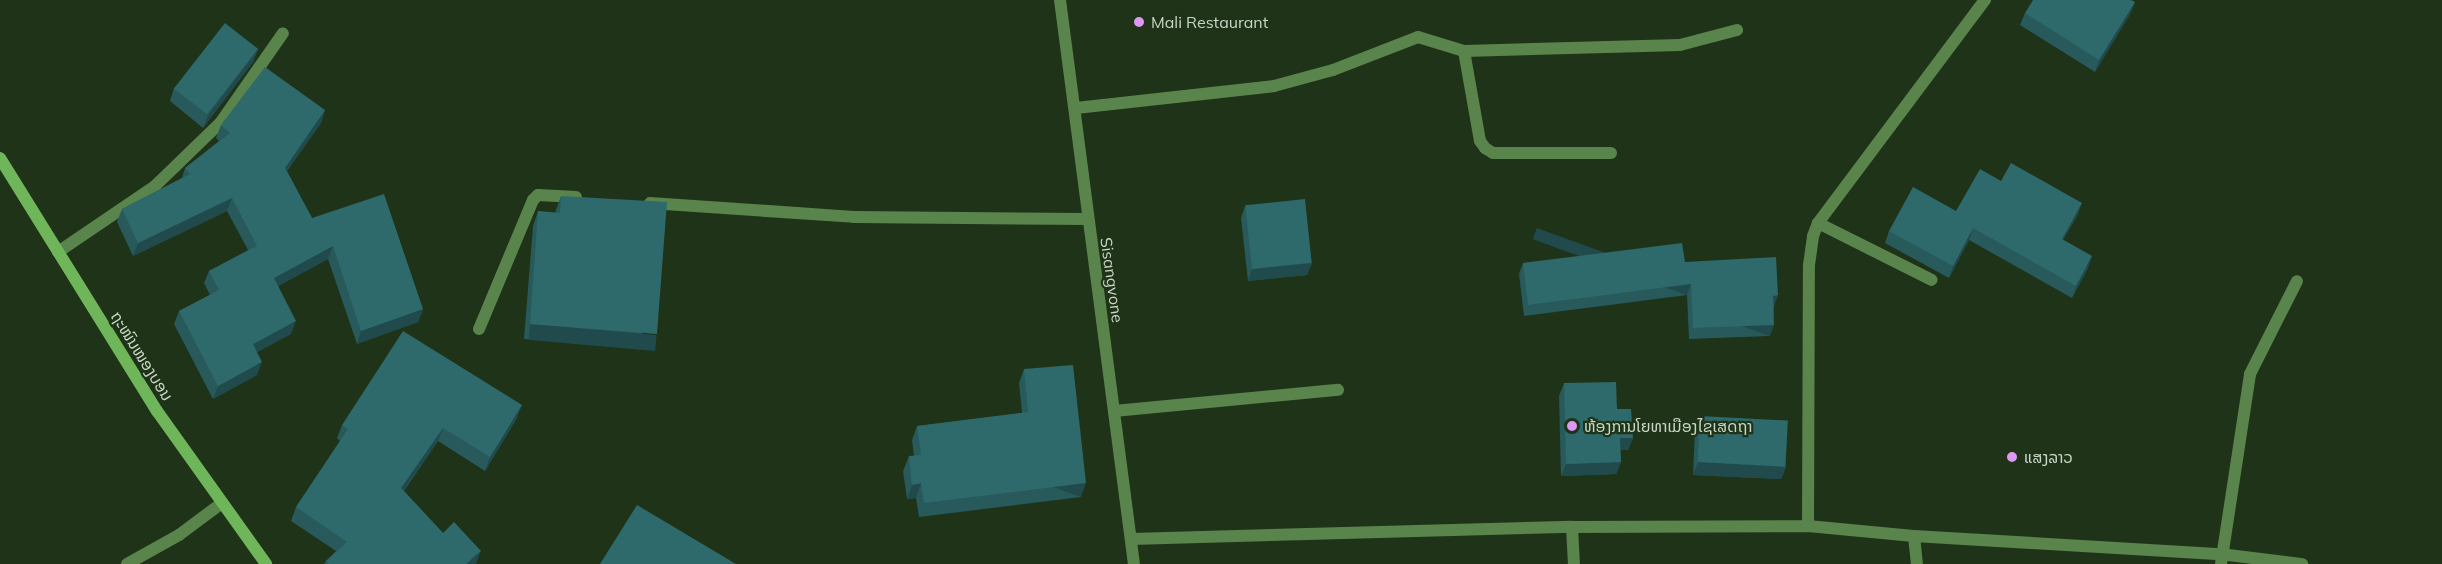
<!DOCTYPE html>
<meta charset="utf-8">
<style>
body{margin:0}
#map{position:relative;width:2442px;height:564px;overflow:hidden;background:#1e3318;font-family:Mulish,"Noto Sans Lao",sans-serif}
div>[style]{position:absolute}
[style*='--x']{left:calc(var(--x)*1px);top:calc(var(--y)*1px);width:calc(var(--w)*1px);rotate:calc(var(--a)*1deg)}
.lane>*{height:12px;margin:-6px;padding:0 6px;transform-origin:6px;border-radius:6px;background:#59844c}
.street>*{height:12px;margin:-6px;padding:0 6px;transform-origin:6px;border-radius:6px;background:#59844c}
.secondary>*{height:12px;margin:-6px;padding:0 6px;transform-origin:6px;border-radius:6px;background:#6fb65a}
.wall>*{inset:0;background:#285a5c}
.shaded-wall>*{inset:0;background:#204a4b;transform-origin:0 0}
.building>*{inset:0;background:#2e696b;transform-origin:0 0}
.dots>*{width:16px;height:16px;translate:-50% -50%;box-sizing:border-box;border:3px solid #1e3318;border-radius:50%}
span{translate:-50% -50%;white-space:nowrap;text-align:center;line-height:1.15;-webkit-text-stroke:4.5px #1e3318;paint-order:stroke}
.poi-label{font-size:16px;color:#c9d6c5}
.left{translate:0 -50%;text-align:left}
.street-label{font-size:16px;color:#c9d6c5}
</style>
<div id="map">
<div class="lane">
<i style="--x:1818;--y:223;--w:127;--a:26.6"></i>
<i style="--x:1114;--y:411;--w:225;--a:-5.4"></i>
<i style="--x:2221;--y:564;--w:192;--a:-81.3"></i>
<i style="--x:2250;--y:374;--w:104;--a:-63.2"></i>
</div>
<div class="street">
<i style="--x:1060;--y:0;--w:569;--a:82.53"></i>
<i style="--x:1464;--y:51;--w:91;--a:79.9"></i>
<i style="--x:1480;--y:141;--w:9;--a:54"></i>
<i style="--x:1485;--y:148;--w:9;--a:32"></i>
<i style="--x:1493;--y:153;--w:118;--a:0"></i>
<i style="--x:1076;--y:108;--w:199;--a:-6.3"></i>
<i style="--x:1274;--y:86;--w:61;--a:-15.2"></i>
<i style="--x:1333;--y:70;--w:91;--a:-21.2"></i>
<i style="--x:1418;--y:37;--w:48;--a:16.9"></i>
<i style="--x:1464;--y:51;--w:216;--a:-1.6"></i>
<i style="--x:1680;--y:45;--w:59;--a:-14.7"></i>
<i style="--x:650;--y:203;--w:204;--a:3.9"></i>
<i style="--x:854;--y:217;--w:233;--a:0.5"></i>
<i style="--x:58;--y:252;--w:117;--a:-34.2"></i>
<i style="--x:155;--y:186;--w:92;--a:-44.1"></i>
<i style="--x:221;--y:122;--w:108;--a:-55.1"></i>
<i style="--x:479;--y:329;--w:140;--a:-67.3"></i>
<i style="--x:533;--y:200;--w:7;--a:-45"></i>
<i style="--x:538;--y:195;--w:38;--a:3"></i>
<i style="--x:1808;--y:526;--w:261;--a:-89.8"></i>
<i style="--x:1809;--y:265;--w:29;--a:-82"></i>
<i style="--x:1813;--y:236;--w:14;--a:-69"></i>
<i style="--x:1818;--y:223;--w:279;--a:-53.2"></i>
<i style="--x:1572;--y:527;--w:37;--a:87"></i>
<i style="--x:1914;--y:536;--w:28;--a:84"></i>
<i style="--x:1131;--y:539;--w:441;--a:-1.6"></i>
<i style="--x:1572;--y:527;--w:236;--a:-0.2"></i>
<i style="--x:1808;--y:526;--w:106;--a:5.4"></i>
<i style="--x:1914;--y:536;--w:307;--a:3.4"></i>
<i style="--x:2220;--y:554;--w:83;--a:7"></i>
<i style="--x:127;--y:564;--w:60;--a:-29.1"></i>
<i style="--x:179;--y:535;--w:54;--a:-36.7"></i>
</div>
<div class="secondary">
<i style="--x:0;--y:158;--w:298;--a:58.2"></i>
<i style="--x:157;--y:411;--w:188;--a:54.5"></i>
</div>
<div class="wall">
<i style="clip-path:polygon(2135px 2px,2130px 14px,2095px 72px,2020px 25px,2025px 13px)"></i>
<i style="clip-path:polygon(258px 49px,253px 62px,203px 128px,170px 101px,174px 88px)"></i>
<i style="clip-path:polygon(325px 110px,321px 123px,287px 171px,312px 218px,423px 309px,418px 322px,357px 344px,328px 259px,278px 286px,291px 334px,257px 352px,257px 375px,213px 399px,174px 324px,179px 311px,210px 295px,204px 283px,209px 271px,248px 250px,227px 211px,133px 256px,117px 222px,122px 209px,182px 178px,185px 168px,219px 141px,216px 138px,221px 125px)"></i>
<i style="clip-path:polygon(2001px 181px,2078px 214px,2063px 240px,2088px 268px,2072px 298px,1969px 240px,1949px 278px,1885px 243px,1889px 231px,1956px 211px)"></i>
<i style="clip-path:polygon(561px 196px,651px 349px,524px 339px,533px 226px,538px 211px,555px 213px)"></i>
<i style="clip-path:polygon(1245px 206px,1312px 263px,1307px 275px,1248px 281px,1241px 218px)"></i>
<i style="clip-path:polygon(1685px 262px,1778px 295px,1774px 306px,1770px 336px,1689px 339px,1687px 295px,1524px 316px,1519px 274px,1523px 263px)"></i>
<i style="clip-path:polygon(1024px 369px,1081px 497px,919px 517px,916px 498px,907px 499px,903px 471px,909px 456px,914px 456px,912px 440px,917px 426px,1022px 413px,1019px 383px)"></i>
<i style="clip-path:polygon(1564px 383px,1617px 409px,1633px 438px,1628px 450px,1620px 450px,1621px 462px,1616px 474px,1561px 476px,1559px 396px)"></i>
<i style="clip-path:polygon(1700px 416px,1786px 467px,1781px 479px,1693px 475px,1695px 428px)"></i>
<i style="clip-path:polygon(517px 418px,485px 471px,438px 441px,404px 491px,443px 533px,476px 564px,324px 564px,326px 561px,336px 551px,291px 521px,296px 507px,340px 441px,337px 438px,342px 425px)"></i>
</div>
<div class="shaded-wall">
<i style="clip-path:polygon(2135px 2px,2130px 14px,2095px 72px,2099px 60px)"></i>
<i style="clip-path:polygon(258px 49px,253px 62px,203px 128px,208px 115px)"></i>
<i style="clip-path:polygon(325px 110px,321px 123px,280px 180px,285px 168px)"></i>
<i style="clip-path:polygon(232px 198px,227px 211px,133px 256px,138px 243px)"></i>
<i style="clip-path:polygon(2082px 203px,2078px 214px,2057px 250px,2062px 239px)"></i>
<i style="clip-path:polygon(1973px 228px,1969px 240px,1949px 278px,1953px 266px)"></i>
<i style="clip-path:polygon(333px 246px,328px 259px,269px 291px,274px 278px)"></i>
<i style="clip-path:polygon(2092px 256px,2088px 268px,2072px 298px,2076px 286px)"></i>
<i style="clip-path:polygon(1312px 263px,1307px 275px,1248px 281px,1252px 269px)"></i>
<i style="left:1691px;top:284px;width:12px;height:164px;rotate:110deg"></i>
<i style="clip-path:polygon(1778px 295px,1774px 306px,1773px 296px)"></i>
<i style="clip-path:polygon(423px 309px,418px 322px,357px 344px,361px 331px)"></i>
<i style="clip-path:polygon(296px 321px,291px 334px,248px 357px,253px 344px)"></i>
<i style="left:530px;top:324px;width:127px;height:16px;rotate:5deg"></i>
<i style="left:1774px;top:325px;width:12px;height:81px;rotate:110deg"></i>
<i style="clip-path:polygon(262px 362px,257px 375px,213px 399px,218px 386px)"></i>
<i style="clip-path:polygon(522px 405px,517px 418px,485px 471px,490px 457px)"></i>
<i style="clip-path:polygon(443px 428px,438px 441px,396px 501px,401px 488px)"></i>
<i style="clip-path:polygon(1620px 438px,1633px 438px,1628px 450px,1615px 450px)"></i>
<i style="clip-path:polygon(1621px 462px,1616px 474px,1561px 476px,1566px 464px)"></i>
<i style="clip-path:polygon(1698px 462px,1786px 467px,1781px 479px,1693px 475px)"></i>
<i style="clip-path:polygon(921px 483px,916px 498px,907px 499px,912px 485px)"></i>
<i style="left:1086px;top:483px;width:15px;height:163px;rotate:110deg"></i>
<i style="clip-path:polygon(481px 551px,476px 564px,466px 564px)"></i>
</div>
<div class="building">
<i style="clip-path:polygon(2033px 0,2131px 0,2135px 2px,2099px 60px,2025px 13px)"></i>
<i style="left:225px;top:23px;width:42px;height:83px;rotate:38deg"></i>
<i style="clip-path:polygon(265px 67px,325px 110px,285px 168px,312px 218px,384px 194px,423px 309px,361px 331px,333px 246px,274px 278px,296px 321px,253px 344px,262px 362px,218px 386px,179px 311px,219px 290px,209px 271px,257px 246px,232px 198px,138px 243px,122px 209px,190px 174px,185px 168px,230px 133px,221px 125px)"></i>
<i style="clip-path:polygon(2011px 163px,2082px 203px,2062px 239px,2092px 256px,2076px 286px,1973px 228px,1953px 266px,1889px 231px,1913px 187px,1956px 211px,1980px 169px,2001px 181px)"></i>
<i style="clip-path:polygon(561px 196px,667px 202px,657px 334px,530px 324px,538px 211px,560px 213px)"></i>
<i style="left:1305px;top:199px;width:64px;height:60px;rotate:84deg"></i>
<i style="clip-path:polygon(1682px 243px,1685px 262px,1776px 257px,1778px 295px,1773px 296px,1774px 325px,1693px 328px,1691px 284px,1528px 305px,1523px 263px)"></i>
<i style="clip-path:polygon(403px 331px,522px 405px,490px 457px,443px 428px,401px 488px,443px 533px,454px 522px,481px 551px,466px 564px,329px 564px,326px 561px,347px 542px,296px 507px,348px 429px,342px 425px)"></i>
<i style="clip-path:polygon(1073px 365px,1086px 483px,924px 503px,921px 483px,912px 485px,909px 456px,921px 455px,917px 426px,1028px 412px,1024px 369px)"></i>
<i style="clip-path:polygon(1616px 382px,1617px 409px,1631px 409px,1633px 438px,1620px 438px,1621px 462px,1566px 464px,1564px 383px)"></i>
<i style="left:1700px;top:416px;width:88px;height:46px;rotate:3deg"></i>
<i style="clip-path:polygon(637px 505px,736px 564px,600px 564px)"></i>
</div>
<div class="dots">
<i style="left:1139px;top:22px;background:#de98f2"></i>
<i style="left:1572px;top:426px;background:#de98f2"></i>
<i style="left:2012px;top:457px;background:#de98f2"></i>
</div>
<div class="poi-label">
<span class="left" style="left:1151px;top:22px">Mali Restaurant</span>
<span class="left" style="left:1584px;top:426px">ຫ້ອງການໂຍທາເມືອງໄຊເສດຖາ</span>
<span class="left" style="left:2024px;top:457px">ແສງລາວ</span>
</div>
<div class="street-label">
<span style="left:1112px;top:280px;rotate:82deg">Sisangvone</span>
<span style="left:142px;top:356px;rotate:58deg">ຖະໜົນໜອງບອນ</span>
</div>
</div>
